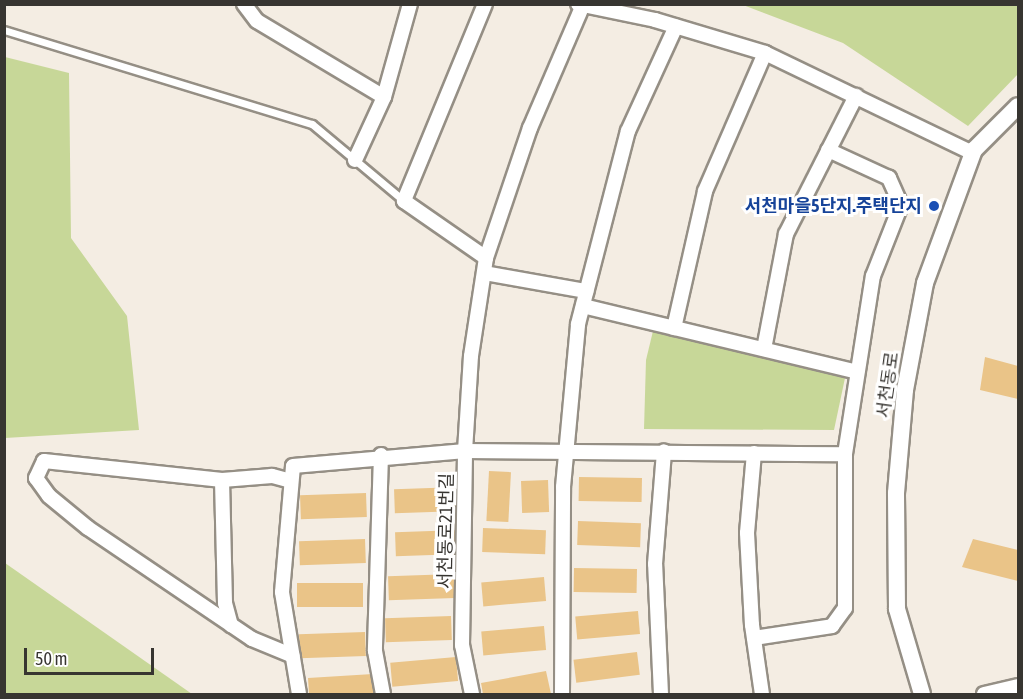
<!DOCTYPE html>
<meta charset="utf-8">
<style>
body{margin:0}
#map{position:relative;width:1023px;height:699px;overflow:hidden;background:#f4ede3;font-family:"Asap Condensed","Noto Sans KR",sans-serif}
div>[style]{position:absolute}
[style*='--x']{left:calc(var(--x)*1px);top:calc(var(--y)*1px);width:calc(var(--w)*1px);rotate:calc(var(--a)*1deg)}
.green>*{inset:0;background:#c7d798}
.building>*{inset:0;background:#eac488;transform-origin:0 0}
.roads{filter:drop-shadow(2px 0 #958f85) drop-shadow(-2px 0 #958f85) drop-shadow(0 2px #958f85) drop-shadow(0 -2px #958f85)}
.service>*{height:7px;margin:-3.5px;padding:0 3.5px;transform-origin:3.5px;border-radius:3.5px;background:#fff}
.minor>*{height:14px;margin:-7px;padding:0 7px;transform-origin:7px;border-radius:7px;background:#fff}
.tertiary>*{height:16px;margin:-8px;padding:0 8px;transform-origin:8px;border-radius:8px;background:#fff}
.dots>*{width:16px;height:16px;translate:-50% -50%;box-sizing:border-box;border:3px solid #fff;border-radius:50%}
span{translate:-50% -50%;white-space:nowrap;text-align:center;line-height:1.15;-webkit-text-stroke:6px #fff;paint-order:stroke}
.transit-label{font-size:18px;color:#164399;font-weight:700}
.right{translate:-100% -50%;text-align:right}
.street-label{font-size:18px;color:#373531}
.frame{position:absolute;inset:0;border:6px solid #373531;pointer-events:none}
.scale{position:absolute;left:24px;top:648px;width:130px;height:27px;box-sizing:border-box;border:3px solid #373531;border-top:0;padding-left:8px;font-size:18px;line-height:21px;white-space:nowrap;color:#373531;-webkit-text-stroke:4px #fff;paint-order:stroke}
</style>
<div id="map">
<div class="green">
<i style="clip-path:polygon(743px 5px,1018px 5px,1018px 74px,968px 126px,843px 43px)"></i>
<i style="clip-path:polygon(5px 57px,69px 73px,71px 238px,127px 316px,139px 430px,5px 438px)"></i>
<i style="clip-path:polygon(653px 331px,845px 378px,834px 430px,644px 429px,646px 360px)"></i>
<i style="clip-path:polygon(5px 563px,192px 694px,5px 694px)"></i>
</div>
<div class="building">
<i style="clip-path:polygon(985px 357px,1018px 366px,1018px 399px,980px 390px)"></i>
<i style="left:489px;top:471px;width:22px;height:50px;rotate:3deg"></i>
<i style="left:579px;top:477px;width:63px;height:24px;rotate:1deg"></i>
<i style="left:548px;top:480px;width:32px;height:27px;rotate:88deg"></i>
<i style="left:460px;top:487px;width:24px;height:66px;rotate:88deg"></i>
<i style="left:366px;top:493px;width:24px;height:66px;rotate:88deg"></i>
<i style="left:578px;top:521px;width:63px;height:24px;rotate:2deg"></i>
<i style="left:483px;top:528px;width:63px;height:24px;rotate:2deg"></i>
<i style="left:460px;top:530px;width:24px;height:65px;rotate:88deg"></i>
<i style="left:365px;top:539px;width:24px;height:66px;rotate:88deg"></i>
<i style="clip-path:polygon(973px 539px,1018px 550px,1018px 581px,962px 567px)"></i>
<i style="left:574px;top:568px;width:63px;height:24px;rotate:1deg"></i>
<i style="left:454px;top:574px;width:24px;height:66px;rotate:88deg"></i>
<i style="left:544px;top:577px;width:24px;height:63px;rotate:85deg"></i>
<i style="left:363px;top:583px;width:24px;height:66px;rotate:90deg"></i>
<i style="left:638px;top:611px;width:23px;height:63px;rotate:85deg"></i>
<i style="left:451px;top:616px;width:24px;height:66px;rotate:88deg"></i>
<i style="left:544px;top:626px;width:24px;height:63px;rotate:85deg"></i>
<i style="left:365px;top:632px;width:24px;height:66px;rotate:88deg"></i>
<i style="left:637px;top:652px;width:23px;height:64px;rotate:83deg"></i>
<i style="left:456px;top:657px;width:24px;height:66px;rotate:85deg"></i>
<i style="clip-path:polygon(546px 671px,551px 694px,483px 694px,481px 683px)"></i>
<i style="clip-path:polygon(373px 674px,375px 694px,309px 694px,308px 678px)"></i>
</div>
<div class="roads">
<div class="service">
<i style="--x:4;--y:30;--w:322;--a:17"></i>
<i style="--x:312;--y:124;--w:120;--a:39.9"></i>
</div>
<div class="minor">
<i style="--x:244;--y:4;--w:21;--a:53"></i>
<i style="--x:257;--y:21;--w:148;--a:30.9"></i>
<i style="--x:485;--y:4;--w:213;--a:112.4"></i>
<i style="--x:404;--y:201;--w:100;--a:34.8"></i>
<i style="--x:578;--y:4;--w:79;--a:11.7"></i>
<i style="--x:655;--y:20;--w:115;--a:16.7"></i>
<i style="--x:765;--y:53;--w:231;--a:25.7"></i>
<i style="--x:355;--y:160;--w:69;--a:-65.3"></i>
<i style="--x:384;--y:97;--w:97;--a:-74.4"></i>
<i style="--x:485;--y:273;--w:103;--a:10.1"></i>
<i style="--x:583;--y:306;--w:282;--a:13.5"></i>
<i style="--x:674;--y:328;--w:140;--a:-77.2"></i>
<i style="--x:705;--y:191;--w:150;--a:-66.5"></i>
<i style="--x:764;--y:349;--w:117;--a:-79.2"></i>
<i style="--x:786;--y:234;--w:155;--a:-63.1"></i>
<i style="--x:754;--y:453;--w:80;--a:95"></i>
<i style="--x:747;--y:533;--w:92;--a:86.9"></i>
<i style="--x:752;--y:625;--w:70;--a:81.8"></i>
<i style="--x:381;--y:455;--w:196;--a:91.8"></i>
<i style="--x:375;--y:651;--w:44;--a:79.5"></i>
<i style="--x:222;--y:480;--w:123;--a:88.6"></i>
<i style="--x:225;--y:603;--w:23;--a:75"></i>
<i style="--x:291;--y:481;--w:20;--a:-165"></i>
<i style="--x:272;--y:476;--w:50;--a:175.4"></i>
<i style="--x:222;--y:480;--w:179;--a:-173.9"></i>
<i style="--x:44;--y:461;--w:19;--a:115"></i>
<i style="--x:36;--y:478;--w:22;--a:54"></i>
<i style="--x:49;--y:496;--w:50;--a:39.4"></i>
<i style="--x:88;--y:528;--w:198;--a:34.1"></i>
<i style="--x:252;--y:639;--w:44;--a:22.5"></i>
<i style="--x:754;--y:638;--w:79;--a:-8.7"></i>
<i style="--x:832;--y:626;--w:22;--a:-54"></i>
<i style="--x:845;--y:608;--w:154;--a:-90"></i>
<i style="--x:845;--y:454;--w:180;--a:-81.1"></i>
<i style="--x:873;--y:276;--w:76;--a:-68.5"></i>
<i style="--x:901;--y:205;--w:30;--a:-114"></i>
<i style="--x:889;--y:178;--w:67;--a:-155.3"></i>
<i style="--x:299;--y:694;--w:103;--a:-99.5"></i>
<i style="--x:282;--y:592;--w:126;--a:-85"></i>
<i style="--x:293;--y:466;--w:173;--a:-5"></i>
<i style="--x:465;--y:451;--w:380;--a:0.5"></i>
<i style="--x:472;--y:694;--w:50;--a:-101.5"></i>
<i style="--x:462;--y:645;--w:194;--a:-89.1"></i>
<i style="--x:465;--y:451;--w:95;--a:-86.4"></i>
<i style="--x:471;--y:356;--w:99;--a:-81.3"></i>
<i style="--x:486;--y:258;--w:137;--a:-71.3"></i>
<i style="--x:530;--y:128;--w:134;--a:-66.7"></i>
<i style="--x:562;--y:694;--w:207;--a:-89.7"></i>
<i style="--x:563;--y:487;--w:164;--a:-84.7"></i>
<i style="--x:578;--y:324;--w:199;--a:-75.5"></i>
<i style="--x:628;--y:131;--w:115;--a:-65.4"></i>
<i style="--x:661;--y:694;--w:130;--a:-92.6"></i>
<i style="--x:655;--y:564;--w:113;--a:-85.4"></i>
<i style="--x:984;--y:694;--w:35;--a:-13"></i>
</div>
<div class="tertiary">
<i style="--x:922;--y:694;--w:89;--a:-106.4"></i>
<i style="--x:897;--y:609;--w:116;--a:-90.5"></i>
<i style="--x:896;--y:493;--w:103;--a:-85"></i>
<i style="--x:905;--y:390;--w:109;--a:-79.4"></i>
<i style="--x:925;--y:283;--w:142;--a:-69.8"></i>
<i style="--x:974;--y:150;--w:62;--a:-45"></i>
</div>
</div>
<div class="dots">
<i style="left:934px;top:206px;background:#1a4fb4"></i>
</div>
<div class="transit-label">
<span class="right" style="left:922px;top:206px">서천마을5단지.주택단지</span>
</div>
<div class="street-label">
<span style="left:888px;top:385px;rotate:-82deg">서천동로</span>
<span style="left:446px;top:531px;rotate:-89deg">서천동로21번길</span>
</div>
<div class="frame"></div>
<div class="scale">50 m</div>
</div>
